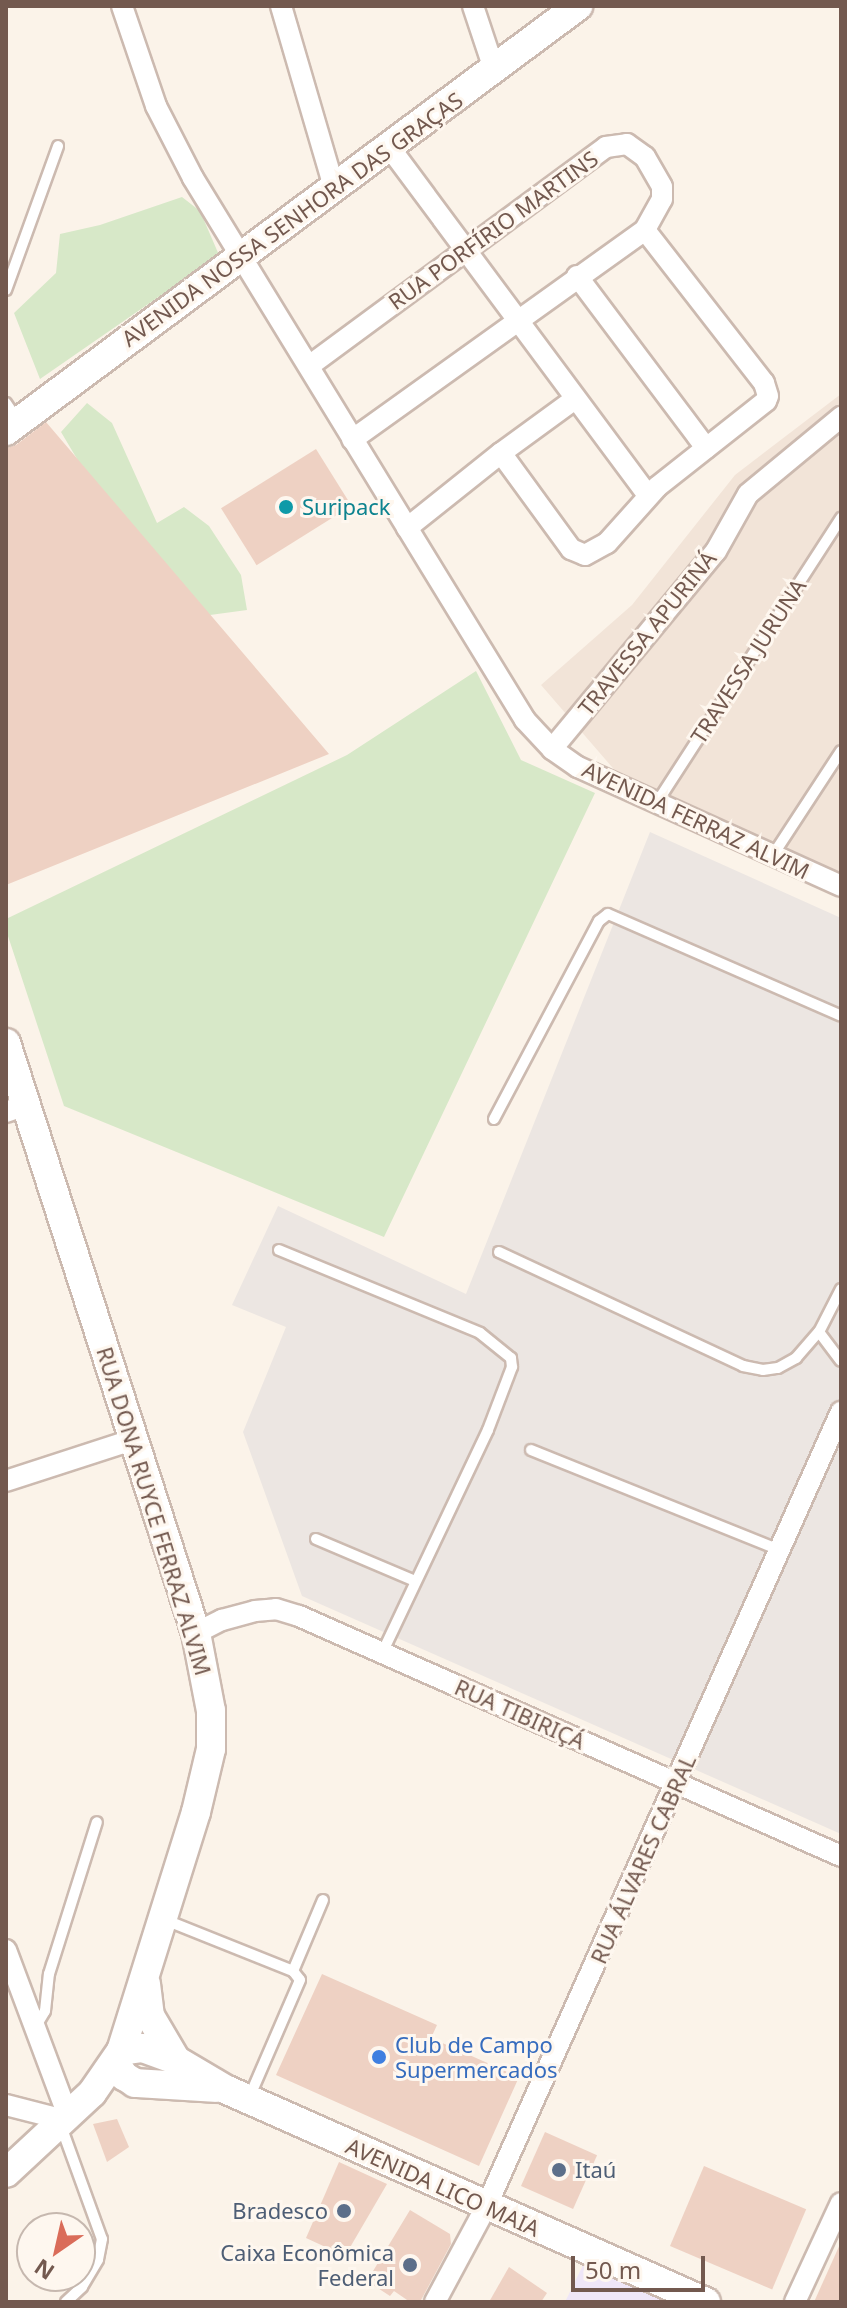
<!DOCTYPE html>
<meta charset="utf-8">
<style>
body{margin:0}
#map{position:relative;width:847px;height:2308px;overflow:hidden;background:#fbf3e9;font-family:"Noto Sans",sans-serif}
div>[style]{position:absolute}
[style*='--x']{left:calc(var(--x)*1px);top:calc(var(--y)*1px);width:calc(var(--w)*1px);rotate:calc(var(--a)*1deg)}
.residential>*{inset:0;background:#f2e4d8}
.industrial>*{inset:0;background:#ece6e2}
.education>*{inset:0;background:#efe6f7}
.green>*{inset:0;background:#d7e8c8}
.building>*{inset:0;background:#eed1c3;transform-origin:0 0}
.roads{filter:drop-shadow(2px 0 #ccbab0) drop-shadow(-2px 0 #ccbab0) drop-shadow(0 2px #ccbab0) drop-shadow(0 -2px #ccbab0)}
.lane>*{height:10px;margin:-5px;padding:0 5px;transform-origin:5px;border-radius:5px;background:#fff}
.street>*{height:20px;margin:-10px;padding:0 10px;transform-origin:10px;border-radius:10px;background:#fff}
.secondary>*{height:28px;margin:-14px;padding:0 14px;transform-origin:14px;border-radius:14px;background:#fff}
.dots>*{width:22px;height:22px;translate:-50% -50%;box-sizing:border-box;border:4px solid #fef7ef;border-radius:50%}
span{translate:-50% -50%;white-space:nowrap;text-align:center;line-height:1.15;-webkit-text-stroke:6px #fef7ef;paint-order:stroke}
.street-label{font-size:22px;color:#73594f}
.culture-label{font-size:22px;color:#0d838f}
.left{translate:0 -50%;text-align:left}
.shop-label{font-size:22px;color:#366cbe}
.service-label{font-size:22px;color:#4e5e75}
.right{translate:-100% -50%;text-align:right}
.frame{position:absolute;inset:0;border:8px solid #73594f;pointer-events:none}
.north{position:absolute;left:16px;top:2212px;width:80px;height:80px;box-sizing:border-box;background:#fef7ef;border:2px solid #c6b8af;border-radius:50%;rotate:214deg;font-size:22px;font-weight:700;line-height:32px;text-align:center;color:#73594f}
.north::after{content:'';display:block;margin:auto;width:28px;height:36px;background:#da6c59;clip-path:polygon(50% 0,100% 100%,50% 72%,0 100%)}
.scale{position:absolute;left:571px;top:2256px;width:134px;height:36px;box-sizing:border-box;border:4px solid #73594f;border-top:0;padding-left:10px;font-size:24px;line-height:28px;white-space:nowrap;color:#73594f;-webkit-text-stroke:6px #fef7ef;paint-order:stroke}
</style>
<div id="map">
<div class="residential">
<i style="clip-path:polygon(841px 394px,841px 879px,618px 774px,541px 685px,632px 605px,735px 475px)"></i>
</div>
<div class="industrial">
<i style="clip-path:polygon(650px 832px,841px 918px,841px 1834px,302px 1596px,243px 1432px,286px 1327px,232px 1305px,278px 1206px,466px 1294px)"></i>
</div>
<div class="education">
<i style="clip-path:polygon(586px 2259px,677px 2302px,565px 2302px)"></i>
</div>
<div class="green">
<i style="clip-path:polygon(182px 197px,200px 211px,219px 255px,40px 379px,14px 313px,56px 273px,60px 234px,100px 225px)"></i>
<i style="clip-path:polygon(87px 403px,112px 423px,157px 523px,184px 507px,209px 526px,241px 575px,247px 610px,173px 620px,61px 432px)"></i>
<i style="clip-path:polygon(476px 671px,521px 760px,595px 793px,384px 1237px,64px 1106px,6px 930px,6px 919px,347px 755px)"></i>
</div>
<div class="building">
<i style="clip-path:polygon(46px 422px,329px 754px,6px 885px,6px 448px,16px 445px)"></i>
<i style="left:316px;top:449px;width:67px;height:112px;rotate:58deg"></i>
<i style="clip-path:polygon(322px 1974px,437px 2025px,431px 2038px,519px 2077px,479px 2166px,276px 2075px)"></i>
<i style="clip-path:polygon(117px 2119px,129px 2147px,107px 2162px,93px 2124px)"></i>
<i style="left:545px;top:2132px;width:57px;height:59px;rotate:24deg"></i>
<i style="clip-path:polygon(339px 2162px,387px 2184px,345px 2256px,306px 2238px)"></i>
<i style="left:704px;top:2166px;width:111px;height:87px;rotate:23deg"></i>
<i style="clip-path:polygon(410px 2210px,450px 2234px,451px 2244px,420px 2302px,410px 2302px,394px 2291px,390px 2296px,367px 2281px)"></i>
<i style="clip-path:polygon(841px 2242px,841px 2302px,814px 2302px)"></i>
<i style="clip-path:polygon(509px 2267px,547px 2293px,541px 2302px,489px 2302px)"></i>
</div>
<div class="roads">
<div class="lane">
<i style="--x:6;--y:290;--w:153;--a:-70.1"></i>
<i style="--x:6;--y:403;--w:22;--a:56"></i>
<i style="--x:656;--y:804;--w:341;--a:-57.1"></i>
<i style="--x:773;--y:855;--w:124;--a:-56.8"></i>
<i style="--x:494;--y:1119;--w:224;--a:-62.1"></i>
<i style="--x:599;--y:921;--w:11;--a:-38"></i>
<i style="--x:608;--y:914;--w:254;--a:23.6"></i>
<i style="--x:279;--y:1250;--w:217;--a:22.4"></i>
<i style="--x:480;--y:1333;--w:40;--a:39"></i>
<i style="--x:511;--y:1358;--w:9;--a:84"></i>
<i style="--x:512;--y:1367;--w:67;--a:110.9"></i>
<i style="--x:488;--y:1430;--w:247;--a:115.4"></i>
<i style="--x:499;--y:1252;--w:269;--a:25"></i>
<i style="--x:743;--y:1366;--w:20;--a:11"></i>
<i style="--x:763;--y:1370;--w:15;--a:-8"></i>
<i style="--x:778;--y:1368;--w:21;--a:-29"></i>
<i style="--x:796;--y:1358;--w:35;--a:-49"></i>
<i style="--x:841;--y:1289;--w:48;--a:117.1"></i>
<i style="--x:819;--y:1332;--w:36;--a:53"></i>
<i style="--x:531;--y:1450;--w:268;--a:21.9"></i>
<i style="--x:316;--y:1539;--w:108;--a:23"></i>
<i style="--x:163;--y:1919;--w:140;--a:21.8"></i>
<i style="--x:293;--y:1971;--w:11;--a:52"></i>
<i style="--x:300;--y:1980;--w:129;--a:113.4"></i>
<i style="--x:293;--y:1971;--w:77;--a:-67.1"></i>
<i style="--x:36;--y:2026;--w:17;--a:-59"></i>
<i style="--x:45;--y:2011;--w:37;--a:-84"></i>
<i style="--x:49;--y:1974;--w:159;--a:-72.5"></i>
<i style="--x:61;--y:2126;--w:120;--a:70.1"></i>
<i style="--x:102;--y:2239;--w:21;--a:101"></i>
<i style="--x:98;--y:2260;--w:31;--a:121"></i>
<i style="--x:82;--y:2287;--w:22;--a:137"></i>
</div>
<div class="street">
<i style="--x:122;--y:6;--w:106;--a:71.2"></i>
<i style="--x:156;--y:106;--w:81;--a:62.8"></i>
<i style="--x:193;--y:178;--w:636;--a:58.51"></i>
<i style="--x:525;--y:720;--w:40;--a:47"></i>
<i style="--x:552;--y:749;--w:32;--a:35"></i>
<i style="--x:578;--y:767;--w:289;--a:24.3"></i>
<i style="--x:281;--y:6;--w:189;--a:73.7"></i>
<i style="--x:473;--y:6;--w:66;--a:71.6"></i>
<i style="--x:390;--y:148;--w:433;--a:53.4"></i>
<i style="--x:577;--y:276;--w:215;--a:53.1"></i>
<i style="--x:309;--y:366;--w:369;--a:-36.4"></i>
<i style="--x:606;--y:147;--w:21;--a:-8"></i>
<i style="--x:627;--y:144;--w:22;--a:36"></i>
<i style="--x:645;--y:157;--w:34;--a:60"></i>
<i style="--x:662;--y:187;--w:12;--a:90"></i>
<i style="--x:662;--y:199;--w:35;--a:119"></i>
<i style="--x:645;--y:230;--w:360;--a:144.4"></i>
<i style="--x:501;--y:453;--w:119;--a:53.9"></i>
<i style="--x:571;--y:549;--w:15;--a:23"></i>
<i style="--x:585;--y:555;--w:25;--a:-29"></i>
<i style="--x:607;--y:543;--w:75;--a:-48.2"></i>
<i style="--x:657;--y:487;--w:139;--a:-38.3"></i>
<i style="--x:766;--y:401;--w:5;--a:-68"></i>
<i style="--x:768;--y:396;--w:14;--a:-107"></i>
<i style="--x:764;--y:383;--w:194;--a:-127.9"></i>
<i style="--x:407;--y:528;--w:120;--a:-38.6"></i>
<i style="--x:501;--y:453;--w:92;--a:-36.1"></i>
<i style="--x:552;--y:749;--w:257;--a:-50.4"></i>
<i style="--x:716;--y:551;--w:65;--a:-60.7"></i>
<i style="--x:748;--y:494;--w:121;--a:-39.6"></i>
<i style="--x:6;--y:1112;--w:20;--a:-20"></i>
<i style="--x:6;--y:1481;--w:136;--a:-18"></i>
<i style="--x:196;--y:1633;--w:29;--a:-27"></i>
<i style="--x:222;--y:1620;--w:34;--a:-15"></i>
<i style="--x:255;--y:1611;--w:21;--a:-5"></i>
<i style="--x:276;--y:1609;--w:24;--a:17"></i>
<i style="--x:299;--y:1616;--w:593;--a:23.88"></i>
<i style="--x:6;--y:1950;--w:177;--a:69.5"></i>
<i style="--x:6;--y:2105;--w:61;--a:14.3"></i>
<i style="--x:435;--y:2302;--w:108;--a:-61.8"></i>
<i style="--x:486;--y:2207;--w:871;--a:-65.94"></i>
<i style="--x:795;--y:2302;--w:109;--a:-65.1"></i>
</div>
<div class="secondary">
<i style="--x:6;--y:431;--w:713;--a:-36.61"></i>
<i style="--x:6;--y:1043;--w:620;--a:72.15"></i>
<i style="--x:196;--y:1633;--w:79;--a:79.1"></i>
<i style="--x:211;--y:1711;--w:38;--a:90"></i>
<i style="--x:211;--y:1749;--w:65;--a:103.4"></i>
<i style="--x:196;--y:1812;--w:250;--a:107.4"></i>
<i style="--x:121;--y:2051;--w:51;--a:124.6"></i>
<i style="--x:92;--y:2093;--w:117;--a:137.1"></i>
<i style="--x:146;--y:1984;--w:32;--a:83"></i>
<i style="--x:150;--y:2016;--w:51;--a:59.4"></i>
<i style="--x:121;--y:2051;--w:22;--a:-8"></i>
<i style="--x:143;--y:2048;--w:35;--a:20"></i>
<i style="--x:176;--y:2060;--w:57;--a:30.6"></i>
<i style="--x:225;--y:2089;--w:526;--a:23.89"></i>
<i style="--x:115;--y:2062;--w:17;--a:57"></i>
<i style="--x:124;--y:2076;--w:13;--a:32"></i>
<i style="--x:135;--y:2083;--w:81;--a:3.5"></i>
</div>
</div>
<div class="dots">
<i style="left:286px;top:507px;background:#0f9aa8"></i>
<i style="left:379px;top:2057px;background:#3f7fe0"></i>
<i style="left:559px;top:2170px;background:#5c6f8a"></i>
<i style="left:344px;top:2211px;background:#5c6f8a"></i>
<i style="left:410px;top:2265px;background:#5c6f8a"></i>
</div>
<div class="street-label">
<span style="left:292px;top:219px;rotate:-36deg">AVENIDA NOSSA SENHORA DAS GRAÇAS</span>
<span style="left:493px;top:230px;rotate:-36deg">RUA PORFÍRIO MARTINS</span>
<span style="left:647px;top:633px;rotate:-51deg">TRAVESSA APURINÁ</span>
<span style="left:748px;top:661px;rotate:-57deg">TRAVESSA JURUNA</span>
<span style="left:696px;top:820px;rotate:25deg">AVENIDA FERRAZ ALVIM</span>
<span style="left:154px;top:1511px;rotate:73deg">RUA DONA RUYCE FERRAZ ALVIM</span>
<span style="left:520px;top:1714px;rotate:24deg">RUA TIBIRIÇÁ</span>
<span style="left:643px;top:1859px;rotate:-66deg">RUA ÁLVARES CABRAL</span>
<span style="left:443px;top:2187px;rotate:24deg">AVENIDA LICO MAIA</span>
</div>
<div class="culture-label">
<span class="left" style="left:302px;top:507px">Suripack</span>
</div>
<div class="shop-label">
<span class="left" style="left:395px;top:2057px">Club de Campo<br>Supermercados</span>
</div>
<div class="service-label">
<span class="left" style="left:575px;top:2170px">Itaú</span>
<span class="right" style="left:328px;top:2211px">Bradesco</span>
<span class="right" style="left:394px;top:2265px">Caixa Econômica<br>Federal</span>
</div>
<div class="frame"></div>
<div class="north">N</div>
<div class="scale">50 m</div>
</div>
